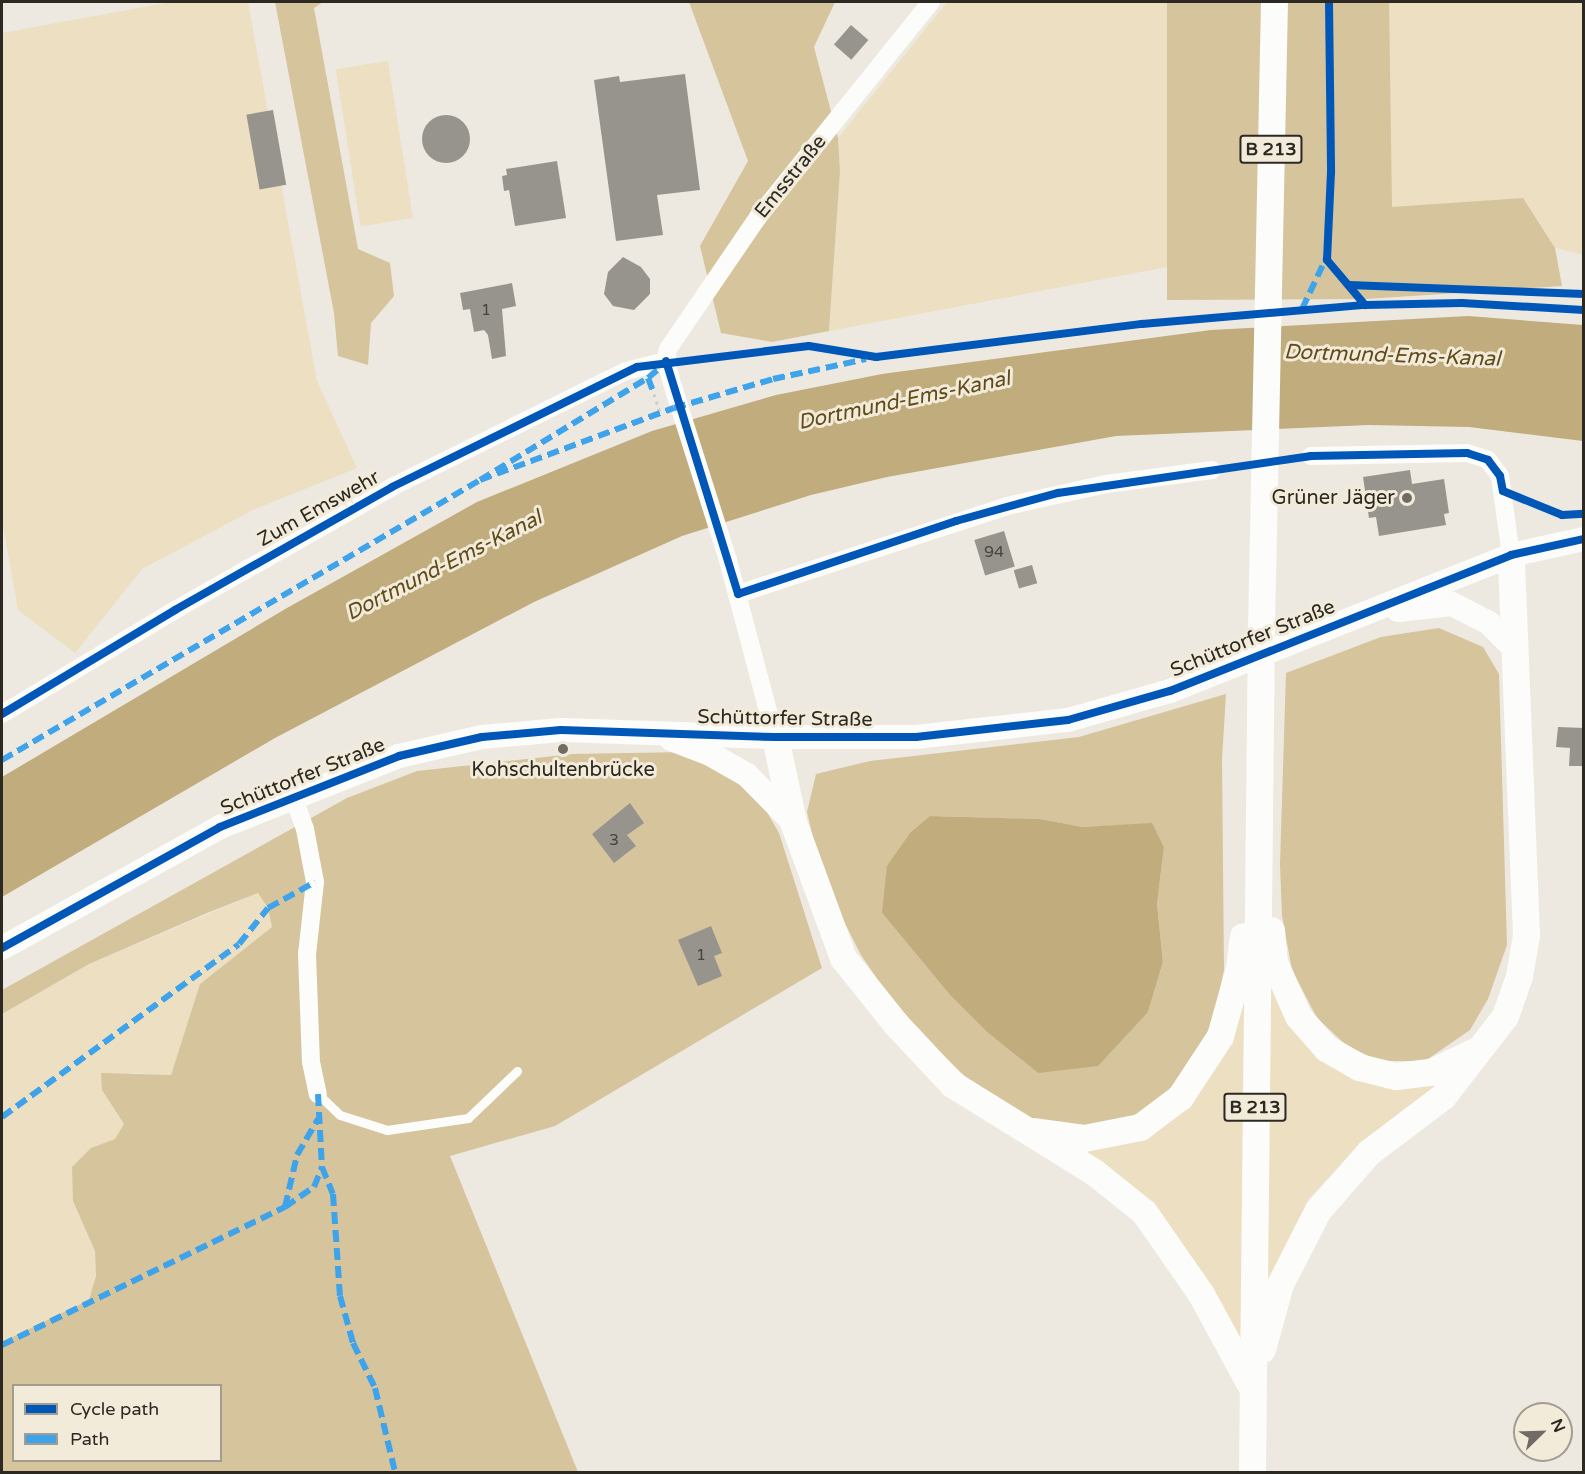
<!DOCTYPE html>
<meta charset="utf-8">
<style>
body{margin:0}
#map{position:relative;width:1585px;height:1474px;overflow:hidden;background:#ede9e0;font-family:"Varela Round",sans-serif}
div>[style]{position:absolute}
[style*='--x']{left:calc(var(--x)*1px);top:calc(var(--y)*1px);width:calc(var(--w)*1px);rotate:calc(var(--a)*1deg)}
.green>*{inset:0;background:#ecdfc2;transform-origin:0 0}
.forest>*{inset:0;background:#d5c49c}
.water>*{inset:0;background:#c0ac7c}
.building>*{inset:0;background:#97948d;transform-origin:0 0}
.round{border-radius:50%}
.path>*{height:3px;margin-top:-1.5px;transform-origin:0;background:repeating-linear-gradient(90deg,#cccbc8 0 3px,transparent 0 7.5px)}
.service>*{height:9px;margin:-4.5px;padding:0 4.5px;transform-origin:4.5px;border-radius:4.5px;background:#fcfcfa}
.minor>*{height:18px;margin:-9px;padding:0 9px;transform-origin:9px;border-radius:9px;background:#fcfcfa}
.secondary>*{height:24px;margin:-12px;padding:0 12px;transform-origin:12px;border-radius:12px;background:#fcfcfa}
.primary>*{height:27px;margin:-13.5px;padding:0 13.5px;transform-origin:13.5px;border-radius:13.5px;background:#fcfcfa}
.quiet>*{height:6px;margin-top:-3px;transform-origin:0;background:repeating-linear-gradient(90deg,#3ea3ea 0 12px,transparent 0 18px)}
.cycleway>*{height:8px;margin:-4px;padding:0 4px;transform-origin:4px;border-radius:4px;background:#0057b8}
.dots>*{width:16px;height:16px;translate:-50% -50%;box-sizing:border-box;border:3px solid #f3ebda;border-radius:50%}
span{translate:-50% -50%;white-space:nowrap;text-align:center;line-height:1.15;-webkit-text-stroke:6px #f3ebda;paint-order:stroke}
.number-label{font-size:16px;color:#47443e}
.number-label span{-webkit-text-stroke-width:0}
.shield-label span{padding:2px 4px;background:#f3ebda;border:2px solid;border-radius:4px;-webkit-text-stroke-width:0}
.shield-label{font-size:18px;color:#2c2923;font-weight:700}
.street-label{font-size:20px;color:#2c2923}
.poi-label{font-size:20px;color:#2c2923}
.right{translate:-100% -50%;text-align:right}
.water-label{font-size:21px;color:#604c1a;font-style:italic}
.frame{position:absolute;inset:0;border:3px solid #2c2923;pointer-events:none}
.legend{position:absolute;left:12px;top:1384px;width:210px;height:78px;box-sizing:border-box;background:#f3ebda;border:2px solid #a39d91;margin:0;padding:8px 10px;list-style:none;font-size:18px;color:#2c2923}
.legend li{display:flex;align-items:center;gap:12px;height:30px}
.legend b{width:30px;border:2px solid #a39d91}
.north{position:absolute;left:1513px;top:1402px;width:60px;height:60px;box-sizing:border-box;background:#f3ebda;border:2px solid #a39d91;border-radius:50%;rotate:67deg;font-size:16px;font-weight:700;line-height:24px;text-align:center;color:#2c2923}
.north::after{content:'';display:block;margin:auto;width:21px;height:27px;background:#706c65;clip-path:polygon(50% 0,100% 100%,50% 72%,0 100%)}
</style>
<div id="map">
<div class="green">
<i style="clip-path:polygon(171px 2px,248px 2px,317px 381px,357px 468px,255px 509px,142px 569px,75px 653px,18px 610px,2px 520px,2px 33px)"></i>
<i style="clip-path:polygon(947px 2px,1168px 2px,1167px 267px,829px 331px,840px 171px,838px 138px)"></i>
<i style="clip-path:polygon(1387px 2px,1583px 2px,1583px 255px,1555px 248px,1523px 198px,1392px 208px)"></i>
<i style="left:388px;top:61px;width:159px;height:53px;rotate:81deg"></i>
<i style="clip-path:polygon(1259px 829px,1251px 1384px,1145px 1212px,1023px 1130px,1240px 968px)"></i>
<i style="clip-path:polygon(258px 893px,268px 908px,272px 927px,200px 984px,171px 1075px,133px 1073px,102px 1090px,124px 1124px,115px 1139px,91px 1148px,73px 1201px,95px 1251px,96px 1276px,89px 1300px,2px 1342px,2px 1014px,89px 964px)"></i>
<i style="clip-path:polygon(1267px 971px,1316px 1057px,1387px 1089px,1416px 1087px,1445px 1078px,1368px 1137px,1309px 1198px,1281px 1254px,1265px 1298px)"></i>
</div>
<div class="forest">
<i style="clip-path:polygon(275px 2px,323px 2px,314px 8px,358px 249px,390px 263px,394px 296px,371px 323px,368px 365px,338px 356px,334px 313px)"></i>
<i style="clip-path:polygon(689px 2px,835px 2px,814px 47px,838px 138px,840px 171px,829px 331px,772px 342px,721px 333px,700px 246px,748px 161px)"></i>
<i style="clip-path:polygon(1167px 2px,1389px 2px,1392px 207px,1523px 198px,1555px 248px,1562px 286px,1366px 299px,1167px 300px)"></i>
<i style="clip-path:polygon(1439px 628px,1483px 647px,1499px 674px,1507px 945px,1488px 999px,1470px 1030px,1425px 1061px,1379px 1061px,1346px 1045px,1317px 1018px,1292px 970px,1282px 916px,1280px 864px,1286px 673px,1381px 637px)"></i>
<i style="clip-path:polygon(evenodd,1226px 694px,1222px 759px,1224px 970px,1212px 1026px,1175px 1087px,1138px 1117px,1092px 1129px,1032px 1119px,967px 1078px,903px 1017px,861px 955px,823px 880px,807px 812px,816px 774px,870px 761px,1079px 737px,1226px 694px,930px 816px,1040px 819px,1083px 827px,1152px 824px,1164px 847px,1157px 904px,1163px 962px,1148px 1012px,1038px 1073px,987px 1032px,950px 995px,882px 913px,930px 816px)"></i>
<i style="clip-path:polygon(evenodd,686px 752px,739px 780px,767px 812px,779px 833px,822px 968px,555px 1126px,450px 1156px,578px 1472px,2px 1472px,2px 1342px,89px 1300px,96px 1276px,95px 1251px,73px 1201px,72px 1167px,91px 1148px,115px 1139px,124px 1124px,102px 1090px,101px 1073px,171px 1075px,200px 984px,272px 927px,268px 908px,258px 893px,207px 913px,89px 964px,2px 1014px,2px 990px,347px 798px,417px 771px,573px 754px,686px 752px,14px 1386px,220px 1386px,220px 1460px,14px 1460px,14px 1386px)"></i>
</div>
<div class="water">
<i style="clip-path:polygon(1468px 316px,1583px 325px,1583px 441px,1469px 427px,1369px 425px,1116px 436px,887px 477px,811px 495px,682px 536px,534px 602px,275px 738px,2px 897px,2px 777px,287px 608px,477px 502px,652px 431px,776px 395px,882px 374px,1211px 330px)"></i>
<i style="clip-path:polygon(930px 816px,1040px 819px,1083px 827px,1152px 823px,1164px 847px,1157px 904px,1163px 962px,1148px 1012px,1098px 1066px,1038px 1073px,987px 1032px,950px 995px,882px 913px,887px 866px,910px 833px)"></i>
</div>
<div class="building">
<i style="left:851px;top:25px;width:23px;height:26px;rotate:41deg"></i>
<i style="clip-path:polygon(685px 74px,700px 190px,657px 195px,663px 235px,616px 241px,594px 80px,619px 76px,620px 82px)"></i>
<i style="left:273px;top:110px;width:76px;height:27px;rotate:80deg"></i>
<i class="round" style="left:422px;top:115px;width:48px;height:48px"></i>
<i style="clip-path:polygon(557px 161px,566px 218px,515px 226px,509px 190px,504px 191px,502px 176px,507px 175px,506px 169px)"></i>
<i style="clip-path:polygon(623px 257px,641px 267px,650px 279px,650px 294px,634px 310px,613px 306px,604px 294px,608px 272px)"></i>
<i style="clip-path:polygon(512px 283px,516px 306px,502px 309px,506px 356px,492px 359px,488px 335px,484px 330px,474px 332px,470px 309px,463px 310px,460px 293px)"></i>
<i style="clip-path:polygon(1410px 470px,1412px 484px,1444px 479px,1449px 513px,1444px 514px,1446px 525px,1379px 536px,1376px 517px,1369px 518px,1363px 477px)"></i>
<i style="left:1004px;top:531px;width:37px;height:31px;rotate:73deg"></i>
<i style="left:1032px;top:565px;width:19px;height:19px;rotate:74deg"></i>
<i style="clip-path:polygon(1558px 727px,1584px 728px,1584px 766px,1569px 766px,1570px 748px,1556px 747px)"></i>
<i style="clip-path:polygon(630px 803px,644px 823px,627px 835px,636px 846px,614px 863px,592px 834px)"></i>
<i style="clip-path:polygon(711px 926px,722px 953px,714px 956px,722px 976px,698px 986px,678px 940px)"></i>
</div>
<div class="path">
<i style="--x:654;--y:394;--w:20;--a:72"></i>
</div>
<div class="service">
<i style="--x:318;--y:1094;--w:30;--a:44"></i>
<i style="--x:340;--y:1115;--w:49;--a:17.7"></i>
<i style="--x:387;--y:1130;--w:82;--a:-8.4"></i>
<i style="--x:468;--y:1118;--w:68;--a:-43.8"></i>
</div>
<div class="minor">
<i style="--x:1311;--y:456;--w:156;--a:-1.1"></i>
<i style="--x:1467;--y:453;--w:22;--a:18"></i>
<i style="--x:1488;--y:460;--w:20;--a:53"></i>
<i style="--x:1500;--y:476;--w:80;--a:82.1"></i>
<i style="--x:738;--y:594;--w:283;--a:-18.1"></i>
<i style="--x:1007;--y:506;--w:101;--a:-12.5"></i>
<i style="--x:1106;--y:484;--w:107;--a:-7.5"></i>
<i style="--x:2;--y:714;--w:202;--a:-31"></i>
<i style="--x:175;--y:610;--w:249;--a:-29.5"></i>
<i style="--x:392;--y:487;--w:261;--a:-26.4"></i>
<i style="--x:626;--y:371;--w:41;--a:-14"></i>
<i style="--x:775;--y:737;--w:183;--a:-104.9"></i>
<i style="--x:728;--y:560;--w:182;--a:-107.6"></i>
<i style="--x:673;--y:387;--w:27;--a:-105"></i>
<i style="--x:666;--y:361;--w:12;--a:-81"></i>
<i style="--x:668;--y:349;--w:160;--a:-55.7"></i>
<i style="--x:758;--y:217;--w:276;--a:-51.2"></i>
<i style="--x:293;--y:796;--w:35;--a:70"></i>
<i style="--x:305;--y:829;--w:54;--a:79.3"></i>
<i style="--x:315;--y:882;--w:72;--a:96.3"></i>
<i style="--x:307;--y:954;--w:108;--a:87.9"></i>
<i style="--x:311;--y:1062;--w:33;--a:78"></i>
</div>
<div class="secondary">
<i style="--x:1398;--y:610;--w:54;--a:-6.3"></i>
<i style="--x:1452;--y:604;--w:42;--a:27.2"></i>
<i style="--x:1489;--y:623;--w:37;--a:45"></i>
<i style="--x:671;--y:739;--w:42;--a:21"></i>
<i style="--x:710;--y:754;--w:43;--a:29.6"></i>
<i style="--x:747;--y:775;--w:66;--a:45.6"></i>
<i style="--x:2;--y:948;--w:249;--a:-29"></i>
<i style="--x:220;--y:827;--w:193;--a:-21.6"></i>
<i style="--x:399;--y:756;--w:85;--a:-12.9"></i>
<i style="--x:482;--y:737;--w:79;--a:-5.1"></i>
<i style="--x:561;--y:730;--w:214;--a:1.9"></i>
<i style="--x:775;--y:737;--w:141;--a:0"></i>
<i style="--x:916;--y:737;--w:153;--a:-6.4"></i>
<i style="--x:1068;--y:720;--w:106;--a:-15.9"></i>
<i style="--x:1170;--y:691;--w:367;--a:-21.7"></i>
<i style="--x:1511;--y:555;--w:75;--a:-12.4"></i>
</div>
<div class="primary">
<i style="--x:775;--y:737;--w:87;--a:78"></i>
<i style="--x:793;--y:822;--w:145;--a:69.8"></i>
<i style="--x:843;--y:958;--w:83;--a:51.3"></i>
<i style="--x:895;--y:1023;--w:83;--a:46.9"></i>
<i style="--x:952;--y:1084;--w:167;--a:31.8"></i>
<i style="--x:1094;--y:1172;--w:64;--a:38.7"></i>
<i style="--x:1144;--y:1212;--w:100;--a:55.2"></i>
<i style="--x:1201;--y:1294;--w:105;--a:61.5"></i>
<i style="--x:1271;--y:930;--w:32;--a:85"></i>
<i style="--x:1274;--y:962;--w:59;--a:66"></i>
<i style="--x:1298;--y:1016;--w:43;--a:48.8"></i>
<i style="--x:1326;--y:1048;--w:38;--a:30"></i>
<i style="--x:1359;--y:1067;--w:38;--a:14"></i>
<i style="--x:1396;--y:1076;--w:35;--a:-7"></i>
<i style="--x:1431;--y:1072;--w:47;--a:-25.5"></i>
<i style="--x:1034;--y:1131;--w:50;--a:8"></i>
<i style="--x:1084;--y:1138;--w:57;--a:-11.1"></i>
<i style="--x:1140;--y:1127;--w:50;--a:-36.9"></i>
<i style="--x:1180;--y:1097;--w:73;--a:-56.7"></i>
<i style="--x:1220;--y:1036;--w:71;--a:-74.4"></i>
<i style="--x:1239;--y:968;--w:32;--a:-83"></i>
<i style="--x:1262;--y:1349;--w:67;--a:-74.5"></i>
<i style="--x:1280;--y:1284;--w:83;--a:-62.8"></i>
<i style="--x:1318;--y:1210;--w:77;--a:-48.7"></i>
<i style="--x:1369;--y:1152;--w:93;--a:-37.1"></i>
<i style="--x:1443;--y:1096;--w:101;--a:-52.2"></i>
<i style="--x:1505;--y:1016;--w:42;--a:-70.7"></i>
<i style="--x:1519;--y:976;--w:42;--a:-80.3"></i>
<i style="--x:1526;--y:935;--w:380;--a:-92.3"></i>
<i style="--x:1252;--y:1472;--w:845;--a:-89.39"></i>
<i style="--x:1261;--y:627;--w:625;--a:-88.81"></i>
</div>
<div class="quiet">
<i style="--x:1302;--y:309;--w:59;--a:-64.7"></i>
<i style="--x:648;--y:378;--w:17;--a:69"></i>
<i style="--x:480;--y:480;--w:197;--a:-31.3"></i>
<i style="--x:648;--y:378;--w:20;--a:-41"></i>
<i style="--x:2;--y:760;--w:554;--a:-30.36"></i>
<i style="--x:480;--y:480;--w:207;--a:-20.4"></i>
<i style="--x:674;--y:408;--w:103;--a:-16.3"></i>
<i style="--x:773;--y:379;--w:95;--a:-12.1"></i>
<i style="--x:318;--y:1094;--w:73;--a:86.9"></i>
<i style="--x:322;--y:1167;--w:29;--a:68"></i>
<i style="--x:333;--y:1194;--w:102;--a:86.1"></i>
<i style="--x:340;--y:1296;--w:49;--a:74.5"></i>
<i style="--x:353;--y:1343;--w:50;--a:63.9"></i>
<i style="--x:375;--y:1388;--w:86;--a:76.6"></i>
<i style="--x:2;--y:1117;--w:293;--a:-36.1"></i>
<i style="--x:239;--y:944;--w:46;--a:-51.1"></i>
<i style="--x:268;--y:908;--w:54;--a:-29"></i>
<i style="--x:285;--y:1207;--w:53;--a:-77"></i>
<i style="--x:297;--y:1155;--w:42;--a:-59.7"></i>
<i style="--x:2;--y:1345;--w:315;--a:-26"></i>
<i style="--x:285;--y:1207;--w:35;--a:-35"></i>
<i style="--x:314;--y:1187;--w:22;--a:-68"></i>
</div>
<div class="cycleway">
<i style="--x:1329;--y:2;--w:170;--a:89.3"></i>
<i style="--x:1331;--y:172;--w:88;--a:92.6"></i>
<i style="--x:1327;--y:260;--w:59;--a:49.8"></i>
<i style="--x:1349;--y:285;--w:235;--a:2.2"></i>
<i style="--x:666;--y:361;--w:244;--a:72.8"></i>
<i style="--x:738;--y:594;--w:230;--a:-18.5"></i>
<i style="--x:956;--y:521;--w:106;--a:-15.4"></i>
<i style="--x:1058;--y:493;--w:256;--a:-8.3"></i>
<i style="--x:1311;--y:456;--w:156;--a:-1.1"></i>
<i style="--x:1467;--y:453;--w:22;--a:18"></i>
<i style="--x:1488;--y:460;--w:20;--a:53"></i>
<i style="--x:1500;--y:476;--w:15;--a:79"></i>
<i style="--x:1503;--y:491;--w:64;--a:22.1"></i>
<i style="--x:1562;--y:515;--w:22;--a:-3"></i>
<i style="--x:2;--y:714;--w:202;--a:-31"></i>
<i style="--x:175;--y:610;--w:249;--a:-29.5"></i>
<i style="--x:392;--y:487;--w:273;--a:-26.1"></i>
<i style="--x:637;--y:367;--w:173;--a:-7"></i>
<i style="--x:809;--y:346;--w:68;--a:9.3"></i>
<i style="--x:876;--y:357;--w:268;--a:-7.1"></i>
<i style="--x:1142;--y:324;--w:224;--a:-4.9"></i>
<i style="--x:1365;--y:305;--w:97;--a:-1.2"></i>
<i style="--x:1462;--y:303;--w:122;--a:3.3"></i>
<i style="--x:2;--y:948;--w:249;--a:-29"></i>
<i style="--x:220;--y:827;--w:193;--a:-21.6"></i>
<i style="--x:399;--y:756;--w:85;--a:-12.9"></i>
<i style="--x:482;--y:737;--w:79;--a:-5.1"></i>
<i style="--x:561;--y:730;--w:214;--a:1.9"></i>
<i style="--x:775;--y:737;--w:141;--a:0"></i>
<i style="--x:916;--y:737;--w:153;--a:-6.4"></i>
<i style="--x:1068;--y:720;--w:106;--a:-15.9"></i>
<i style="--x:1170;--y:691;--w:367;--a:-21.7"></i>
<i style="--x:1511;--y:555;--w:75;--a:-12.4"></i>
</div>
<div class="dots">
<i style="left:1407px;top:498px;background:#706c65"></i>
<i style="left:563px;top:749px;background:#706c65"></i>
</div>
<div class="number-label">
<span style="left:486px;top:310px">1</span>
<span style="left:994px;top:552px">94</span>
<span style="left:614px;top:840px">3</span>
<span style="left:701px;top:955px">1</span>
</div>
<div class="shield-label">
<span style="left:1271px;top:149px">B 213</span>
<span style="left:1255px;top:1107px">B 213</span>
</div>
<div class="street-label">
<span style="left:791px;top:177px;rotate:-51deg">Emsstraße</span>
<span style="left:319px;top:509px;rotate:-29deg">Zum Emswehr</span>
<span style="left:1253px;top:639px;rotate:-22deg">Schüttorfer Straße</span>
<span style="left:785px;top:719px;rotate:1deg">Schüttorfer Straße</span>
<span style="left:303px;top:777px;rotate:-22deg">Schüttorfer Straße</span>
</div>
<div class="poi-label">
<span class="right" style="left:1395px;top:498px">Grüner Jäger</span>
<span style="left:563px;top:770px">Kohschultenbrücke</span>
</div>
<div class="water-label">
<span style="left:1392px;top:356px;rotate:2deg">Dortmund-Ems-Kanal</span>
<span style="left:904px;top:401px;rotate:-12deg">Dortmund-Ems-Kanal</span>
<span style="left:444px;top:566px;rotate:-27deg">Dortmund-Ems-Kanal</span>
</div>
<div class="frame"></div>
<ul class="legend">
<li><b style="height:8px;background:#0057b8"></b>Cycle path</li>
<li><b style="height:8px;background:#3ea3ea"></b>Path</li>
</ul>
<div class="north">N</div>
</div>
